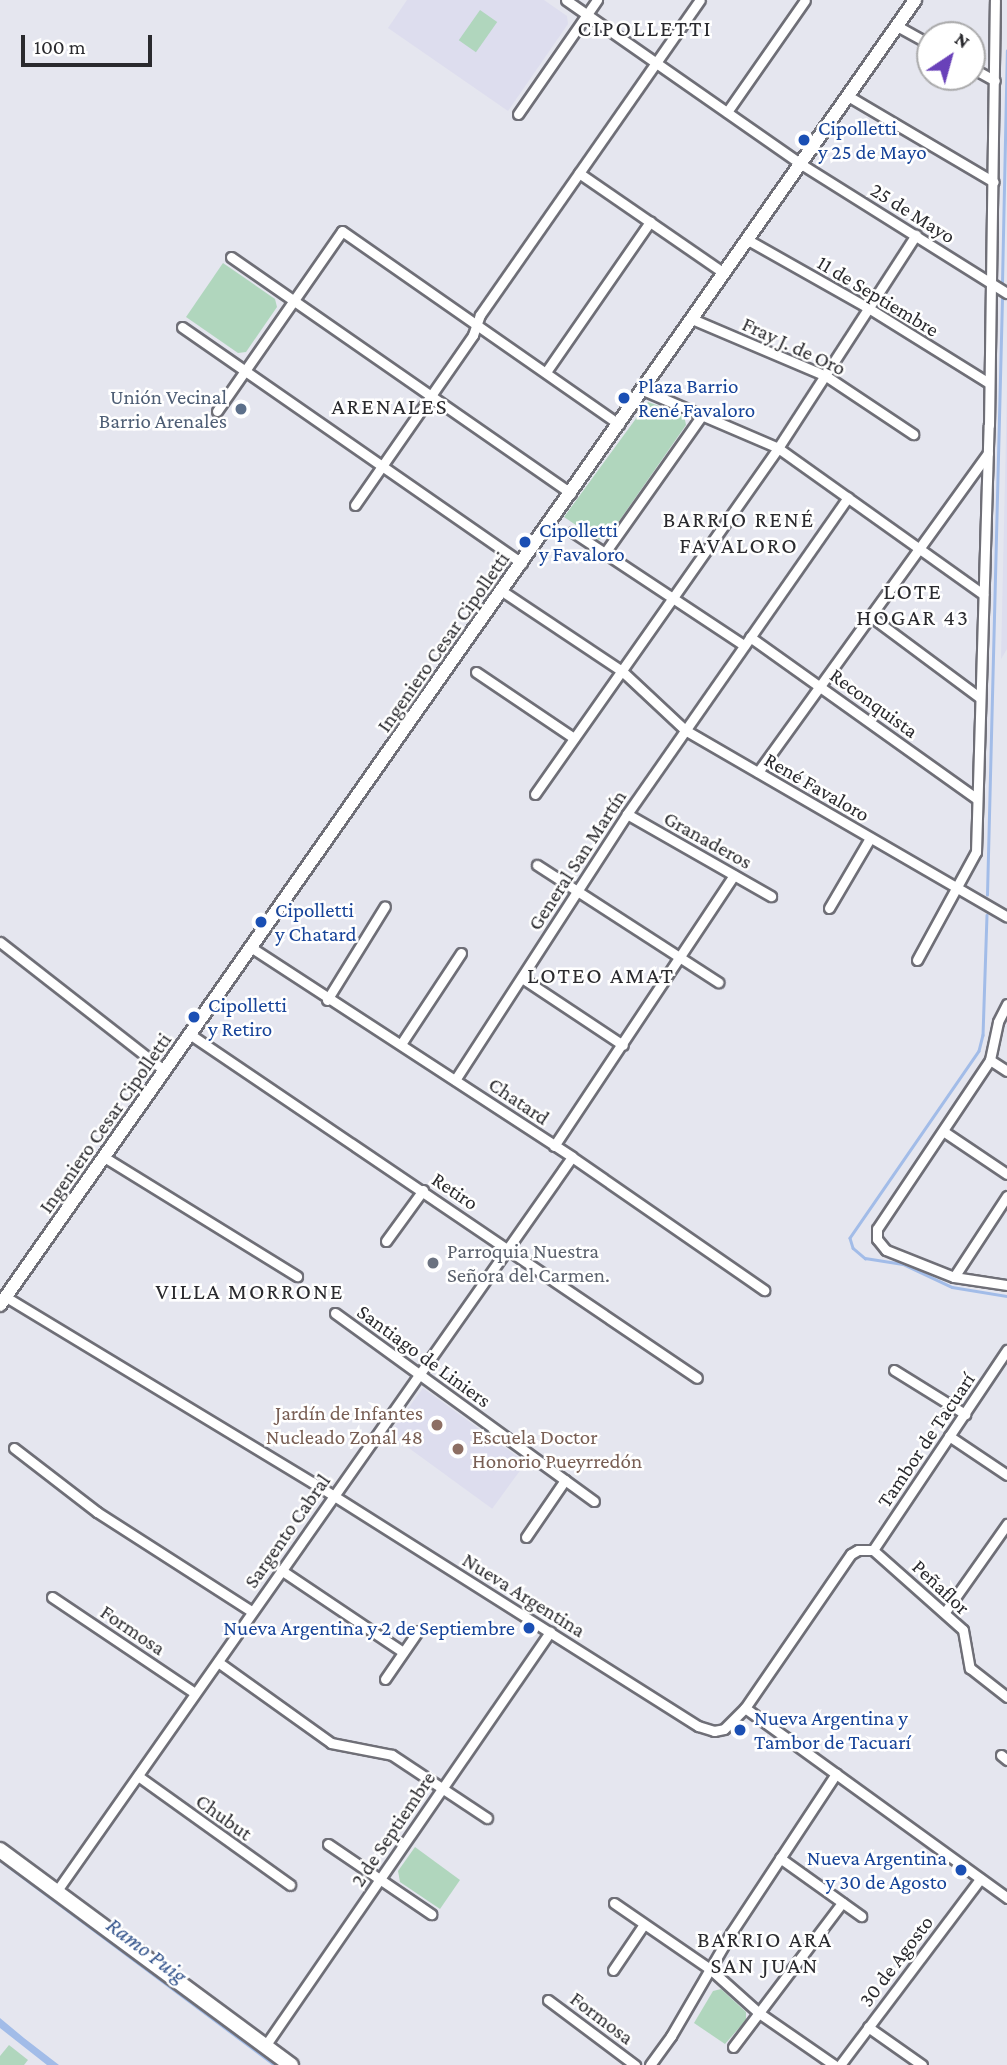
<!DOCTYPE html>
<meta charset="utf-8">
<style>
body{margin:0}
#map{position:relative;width:1007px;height:2065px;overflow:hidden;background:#e5e6ef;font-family:"Crimson Pro",serif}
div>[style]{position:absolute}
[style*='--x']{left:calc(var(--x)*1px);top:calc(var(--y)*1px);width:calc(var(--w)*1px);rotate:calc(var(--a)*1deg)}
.built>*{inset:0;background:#dde;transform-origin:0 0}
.green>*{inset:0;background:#b0d6bd;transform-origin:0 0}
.water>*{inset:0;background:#a2bce8}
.stream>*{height:2.5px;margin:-1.25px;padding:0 1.25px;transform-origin:1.25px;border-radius:1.25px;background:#a2bce8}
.roads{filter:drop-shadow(2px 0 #6f6f77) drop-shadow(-2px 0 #6f6f77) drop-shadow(0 2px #6f6f77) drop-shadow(0 -2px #6f6f77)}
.street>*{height:9px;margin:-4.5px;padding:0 4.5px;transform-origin:4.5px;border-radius:4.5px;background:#fff}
.secondary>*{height:12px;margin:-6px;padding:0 6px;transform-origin:6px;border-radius:6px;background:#fff}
.primary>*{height:14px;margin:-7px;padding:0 7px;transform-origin:7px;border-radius:7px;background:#fff}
.dots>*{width:19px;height:19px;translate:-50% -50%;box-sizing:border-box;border:4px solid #fff;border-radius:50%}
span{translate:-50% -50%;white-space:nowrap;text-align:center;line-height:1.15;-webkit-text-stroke:5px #fff;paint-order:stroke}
.transit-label{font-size:21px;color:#164399}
.left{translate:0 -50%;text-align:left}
.right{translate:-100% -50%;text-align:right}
.street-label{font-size:21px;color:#2a2a2e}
.service-label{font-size:21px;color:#4e5e75}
.worship-label{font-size:21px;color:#5b616d}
.education-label{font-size:21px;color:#785e54}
.neighbourhood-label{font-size:23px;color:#2a2a2e;letter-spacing:2px}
.water-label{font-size:23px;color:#36568e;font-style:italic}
.north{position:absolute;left:916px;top:21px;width:70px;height:70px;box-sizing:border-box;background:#fff;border:2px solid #aaaaab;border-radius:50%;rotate:36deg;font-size:19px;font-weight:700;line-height:28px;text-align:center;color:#2a2a2e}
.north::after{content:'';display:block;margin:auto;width:24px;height:32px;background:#6941b9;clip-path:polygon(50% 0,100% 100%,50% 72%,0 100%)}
.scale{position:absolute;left:21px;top:35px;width:131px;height:32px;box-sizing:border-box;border:4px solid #2a2a2e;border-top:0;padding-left:9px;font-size:21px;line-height:24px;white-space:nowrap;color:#2a2a2e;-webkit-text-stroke:5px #fff;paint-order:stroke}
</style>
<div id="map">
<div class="built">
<i style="clip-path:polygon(407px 0,544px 0,567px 16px,568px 24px,508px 111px,388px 28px)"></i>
<i style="clip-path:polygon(1007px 390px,1007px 649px,1001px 659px)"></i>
<i style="left:423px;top:1388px;width:127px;height:57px;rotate:36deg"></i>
</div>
<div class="green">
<i style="left:480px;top:10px;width:21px;height:37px;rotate:35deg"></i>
<i style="clip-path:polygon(223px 263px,275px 299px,277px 307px,246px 352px,238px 353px,186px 317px)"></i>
<i style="clip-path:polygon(648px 402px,684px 415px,686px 425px,608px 537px,598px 540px,564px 517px)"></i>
<i style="clip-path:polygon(415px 1847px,460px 1880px,440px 1909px,400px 1882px,398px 1871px)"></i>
<i style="clip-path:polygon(721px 1989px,746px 2012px,746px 2020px,725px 2044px,694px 2023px,713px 1991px)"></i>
<i style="clip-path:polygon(9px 2045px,28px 2060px,24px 2065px,0 2065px,0 2056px)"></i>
</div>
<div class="water">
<i style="clip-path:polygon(0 2018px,24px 2038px,59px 2065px,47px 2065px,0 2028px)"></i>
</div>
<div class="stream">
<i style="--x:1002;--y:283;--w:232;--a:-88.8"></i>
<i style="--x:987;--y:895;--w:596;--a:-88.56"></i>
<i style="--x:987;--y:915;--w:120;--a:91.9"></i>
<i style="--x:983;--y:1035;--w:16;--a:104"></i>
<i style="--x:979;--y:1051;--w:227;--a:124.6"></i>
<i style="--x:850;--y:1238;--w:10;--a:73"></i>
<i style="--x:853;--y:1248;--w:16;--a:40"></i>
<i style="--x:865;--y:1258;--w:38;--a:9"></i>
<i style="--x:903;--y:1264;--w:54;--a:25.1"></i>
<i style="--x:952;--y:1287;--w:56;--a:9.3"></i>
<i style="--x:0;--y:1860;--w:343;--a:36.7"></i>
</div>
<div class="roads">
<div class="street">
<i style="--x:566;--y:0;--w:287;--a:34.9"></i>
<i style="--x:801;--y:164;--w:243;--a:32.1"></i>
<i style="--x:897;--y:26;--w:38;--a:29"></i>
<i style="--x:972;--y:68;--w:26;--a:29"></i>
<i style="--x:848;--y:96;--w:169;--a:30.5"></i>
<i style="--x:727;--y:112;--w:136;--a:-55.1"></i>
<i style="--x:518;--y:114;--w:139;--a:-55.3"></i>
<i style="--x:579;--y:173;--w:176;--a:34.6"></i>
<i style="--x:748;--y:240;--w:140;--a:29.5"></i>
<i style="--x:870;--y:309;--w:140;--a:31.9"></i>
<i style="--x:231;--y:257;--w:414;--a:34.8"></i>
<i style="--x:692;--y:319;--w:146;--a:23"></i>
<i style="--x:826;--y:376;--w:105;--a:33.7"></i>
<i style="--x:182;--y:327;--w:414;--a:34.8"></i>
<i style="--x:546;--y:372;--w:183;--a:-55.3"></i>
<i style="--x:643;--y:390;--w:147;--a:23.2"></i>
<i style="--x:778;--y:448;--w:252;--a:35.5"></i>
<i style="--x:217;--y:411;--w:219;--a:-55.2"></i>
<i style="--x:342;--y:231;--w:338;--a:34.9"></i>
<i style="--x:355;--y:505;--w:207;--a:-55.2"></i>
<i style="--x:473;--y:335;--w:21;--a:-71"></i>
<i style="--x:480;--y:315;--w:384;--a:-55.1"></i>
<i style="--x:573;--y:532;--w:205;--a:33.5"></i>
<i style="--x:604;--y:554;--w:170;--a:-54.8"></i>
<i style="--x:502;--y:591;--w:144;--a:33.7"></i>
<i style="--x:622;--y:671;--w:86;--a:43.1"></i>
<i style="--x:685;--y:730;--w:372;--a:30.1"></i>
<i style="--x:870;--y:616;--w:136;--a:36.6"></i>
<i style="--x:750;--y:637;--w:279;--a:35.5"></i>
<i style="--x:476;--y:672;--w:118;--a:34"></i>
<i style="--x:758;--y:772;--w:393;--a:-54.2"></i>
<i style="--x:535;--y:794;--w:423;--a:-54.9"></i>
<i style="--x:778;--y:448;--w:254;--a:-57.1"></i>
<i style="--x:627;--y:814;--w:166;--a:29.7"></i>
<i style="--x:537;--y:865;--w:216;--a:32.9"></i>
<i style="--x:829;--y:908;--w:81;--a:-59.6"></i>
<i style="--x:0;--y:942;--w:209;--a:38"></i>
<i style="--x:252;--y:948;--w:382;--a:33.1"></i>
<i style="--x:572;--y:1157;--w:234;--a:34.7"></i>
<i style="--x:917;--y:960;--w:123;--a:-61.4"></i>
<i style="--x:976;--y:852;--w:427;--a:-88.3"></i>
<i style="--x:989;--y:425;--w:425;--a:-89.2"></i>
<i style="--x:522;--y:978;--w:121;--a:33.6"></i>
<i style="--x:327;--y:1000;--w:110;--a:-58.3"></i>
<i style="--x:1007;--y:1004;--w:20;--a:117"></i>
<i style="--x:998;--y:1022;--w:39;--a:102"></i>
<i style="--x:990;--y:1060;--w:203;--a:123.8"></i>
<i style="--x:877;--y:1229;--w:10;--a:90"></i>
<i style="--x:877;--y:1239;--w:14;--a:51"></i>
<i style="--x:886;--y:1250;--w:73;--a:21.7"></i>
<i style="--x:954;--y:1277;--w:54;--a:8.6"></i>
<i style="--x:191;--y:1035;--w:611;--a:34.13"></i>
<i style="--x:401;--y:1044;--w:109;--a:-56.6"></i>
<i style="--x:990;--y:1060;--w:20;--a:33"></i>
<i style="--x:455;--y:1080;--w:317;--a:-57.1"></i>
<i style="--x:627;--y:814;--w:386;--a:-55.1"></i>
<i style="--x:943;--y:1131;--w:77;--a:33.9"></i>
<i style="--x:554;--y:1146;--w:325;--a:-56.4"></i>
<i style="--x:104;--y:1157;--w:227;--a:31.7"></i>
<i style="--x:386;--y:1241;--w:63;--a:-54"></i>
<i style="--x:954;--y:1277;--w:97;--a:-56.8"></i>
<i style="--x:6;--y:1297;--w:358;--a:31.2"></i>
<i style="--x:312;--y:1482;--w:457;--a:32.3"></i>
<i style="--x:698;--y:1726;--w:17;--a:17"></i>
<i style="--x:714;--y:1731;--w:10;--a:-11"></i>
<i style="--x:724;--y:1729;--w:30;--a:-45"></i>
<i style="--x:745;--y:1708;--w:324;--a:35.9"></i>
<i style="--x:335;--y:1313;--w:320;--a:36"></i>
<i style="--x:894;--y:1370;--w:84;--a:31.8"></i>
<i style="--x:949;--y:1436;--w:70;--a:33.9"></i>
<i style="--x:14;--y:1448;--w:105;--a:37.6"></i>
<i style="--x:97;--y:1512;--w:183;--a:32.7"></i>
<i style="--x:526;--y:1537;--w:69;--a:-55.6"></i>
<i style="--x:873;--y:1550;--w:241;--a:-56.2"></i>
<i style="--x:873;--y:1550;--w:120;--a:41.6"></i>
<i style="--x:963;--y:1630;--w:39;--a:80"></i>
<i style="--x:970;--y:1668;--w:47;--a:38.1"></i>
<i style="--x:281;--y:1570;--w:147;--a:33.9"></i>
<i style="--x:52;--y:1597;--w:172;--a:33.9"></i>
<i style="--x:945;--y:1612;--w:108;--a:-54.8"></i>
<i style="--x:218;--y:1662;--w:139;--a:35.6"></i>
<i style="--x:331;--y:1743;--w:62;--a:11.1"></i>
<i style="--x:392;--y:1755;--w:114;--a:33.6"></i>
<i style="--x:385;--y:1679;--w:58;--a:-55.5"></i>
<i style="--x:745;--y:1708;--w:187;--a:-55.5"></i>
<i style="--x:851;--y:1554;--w:8;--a:-30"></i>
<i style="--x:858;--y:1550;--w:15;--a:0"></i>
<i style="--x:1001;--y:1755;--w:8;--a:40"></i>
<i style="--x:138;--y:1776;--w:187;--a:35.6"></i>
<i style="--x:328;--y:1844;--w:125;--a:34.2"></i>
<i style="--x:780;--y:1858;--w:100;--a:35.6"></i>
<i style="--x:56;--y:1892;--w:898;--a:-54.93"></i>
<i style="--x:614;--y:1903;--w:116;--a:34.5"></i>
<i style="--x:710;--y:1969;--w:66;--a:41.9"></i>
<i style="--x:759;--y:2013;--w:91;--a:34.7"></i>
<i style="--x:613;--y:1970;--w:55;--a:-56"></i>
<i style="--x:548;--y:2000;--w:109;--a:36.8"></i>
<i style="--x:868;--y:2027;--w:66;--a:35.1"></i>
<i style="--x:265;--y:2046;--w:503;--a:-55.46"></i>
<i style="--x:733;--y:2047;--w:181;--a:-52.9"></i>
<i style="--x:650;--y:2065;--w:36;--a:-54"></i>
<i style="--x:671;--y:2036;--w:119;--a:-59.8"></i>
<i style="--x:731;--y:1933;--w:191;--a:-56.6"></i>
<i style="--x:840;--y:2065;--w:233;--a:-53"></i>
</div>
<div class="secondary">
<i style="--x:0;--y:1305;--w:1594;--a:-54.96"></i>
</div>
<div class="primary">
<i style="--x:0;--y:1850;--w:362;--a:36.5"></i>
</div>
</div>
<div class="dots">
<i style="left:804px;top:140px;background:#1a4fb4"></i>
<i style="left:624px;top:398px;background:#1a4fb4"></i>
<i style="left:241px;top:409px;background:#5c6f8a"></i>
<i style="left:525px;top:542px;background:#1a4fb4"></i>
<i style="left:261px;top:922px;background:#1a4fb4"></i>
<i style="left:194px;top:1017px;background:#1a4fb4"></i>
<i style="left:433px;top:1263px;background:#6b7280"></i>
<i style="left:437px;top:1425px;background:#8d6e63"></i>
<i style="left:458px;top:1449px;background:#8d6e63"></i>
<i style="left:529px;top:1628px;background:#1a4fb4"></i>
<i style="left:740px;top:1730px;background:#1a4fb4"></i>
<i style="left:961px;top:1870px;background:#1a4fb4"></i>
</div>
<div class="transit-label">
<span class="left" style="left:818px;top:140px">Cipolletti<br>y 25 de Mayo</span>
<span class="left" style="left:638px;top:398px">Plaza Barrio<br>René Favaloro</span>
<span class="left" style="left:539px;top:542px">Cipolletti<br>y Favaloro</span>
<span class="left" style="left:275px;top:922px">Cipolletti<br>y Chatard</span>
<span class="left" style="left:208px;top:1017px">Cipolletti<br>y Retiro</span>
<span class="right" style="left:515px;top:1628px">Nueva Argentina y 2 de Septiembre</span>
<span class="left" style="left:754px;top:1730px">Nueva Argentina y<br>Tambor de Tacuarí</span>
<span class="right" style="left:947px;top:1870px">Nueva Argentina<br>y 30 de Agosto</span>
</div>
<div class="street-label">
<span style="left:913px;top:213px;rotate:32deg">25 de Mayo</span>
<span style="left:878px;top:296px;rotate:31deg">11 de Septiembre</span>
<span style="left:794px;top:346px;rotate:25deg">Fray J. de Oro</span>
<span style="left:443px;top:642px;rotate:-55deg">Ingeniero Cesar Cipolletti</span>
<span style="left:874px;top:703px;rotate:36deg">Reconquista</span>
<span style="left:817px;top:787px;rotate:30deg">René Favaloro</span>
<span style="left:708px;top:840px;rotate:29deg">Granaderos</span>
<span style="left:577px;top:860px;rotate:-57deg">General San Martín</span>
<span style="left:519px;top:1101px;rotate:34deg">Chatard</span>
<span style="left:105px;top:1123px;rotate:-55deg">Ingeniero Cesar Cipolletti</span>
<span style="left:455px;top:1191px;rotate:34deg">Retiro</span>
<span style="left:424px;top:1356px;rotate:36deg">Santiago de Liniers</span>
<span style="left:926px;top:1440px;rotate:-56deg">Tambor de Tacuarí</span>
<span style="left:287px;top:1531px;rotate:-55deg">Sargento Cabral</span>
<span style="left:941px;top:1587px;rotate:43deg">Peñaflor</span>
<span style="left:524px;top:1595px;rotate:32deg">Nueva Argentina</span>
<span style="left:133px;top:1630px;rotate:34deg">Formosa</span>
<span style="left:224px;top:1817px;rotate:36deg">Chubut</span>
<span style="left:393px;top:1829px;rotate:-56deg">2 de Septiembre</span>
<span style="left:896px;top:1961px;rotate:-53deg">30 de Agosto</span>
<span style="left:602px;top:2018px;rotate:37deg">Formosa</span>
</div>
<div class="service-label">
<span class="right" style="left:227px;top:409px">Unión Vecinal<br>Barrio Arenales</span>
</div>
<div class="worship-label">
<span class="left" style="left:447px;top:1263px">Parroquia Nuestra<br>Señora del Carmen.</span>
</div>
<div class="education-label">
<span class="right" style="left:423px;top:1425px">Jardín de Infantes<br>Nucleado Zonal 48</span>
<span class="left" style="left:472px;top:1449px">Escuela Doctor<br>Honorio Pueyrredón</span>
</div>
<div class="neighbourhood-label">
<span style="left:645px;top:28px">CIPOLLETTI</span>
<span style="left:390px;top:406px">ARENALES</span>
<span style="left:739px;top:532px">BARRIO RENÉ<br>FAVALORO</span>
<span style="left:913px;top:604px">LOTE<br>HOGAR 43</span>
<span style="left:601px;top:975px">LOTEO AMAT</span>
<span style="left:250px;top:1291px">VILLA MORRONE</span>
<span style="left:765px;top:1952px">BARRIO ARA<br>SAN JUAN</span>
</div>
<div class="water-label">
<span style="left:147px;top:1950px;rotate:37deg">Ramo Puig</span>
</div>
<div class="north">N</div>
<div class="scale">100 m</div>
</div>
